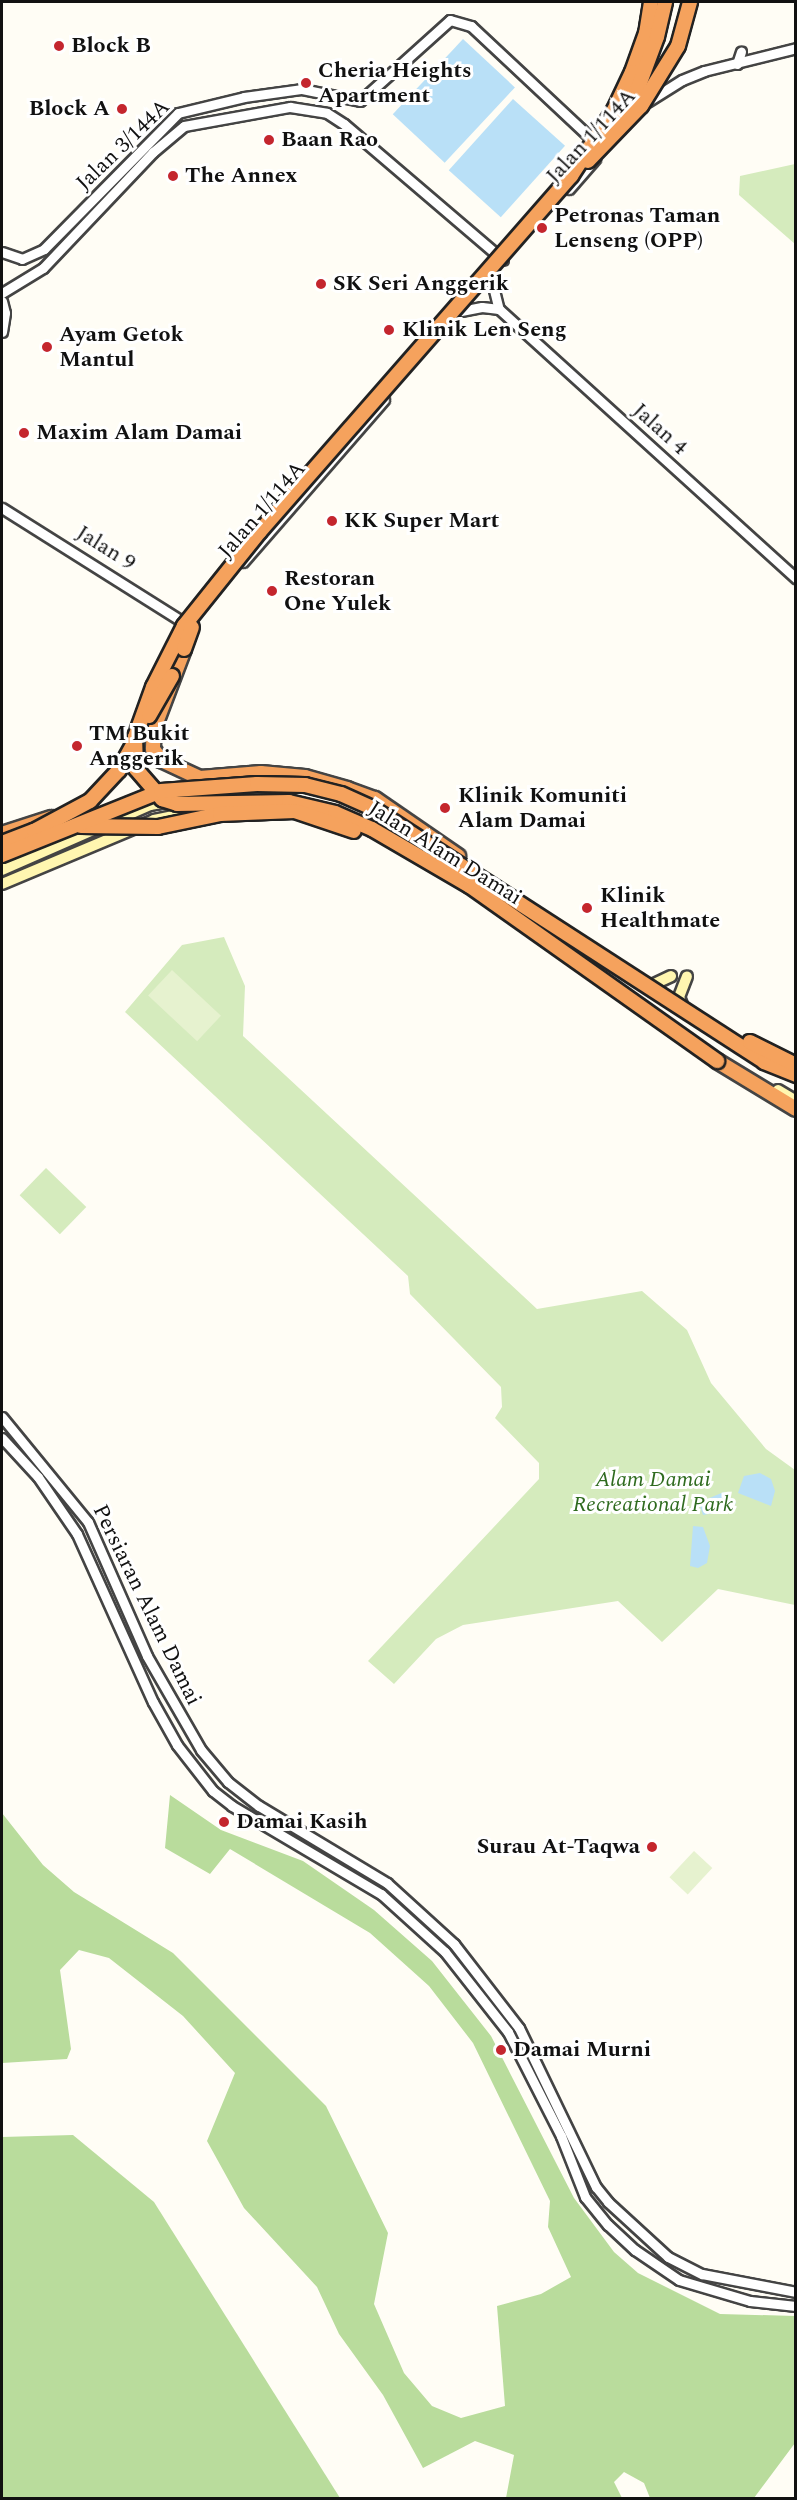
<!DOCTYPE html>
<style>
body{margin:0}
#map{position:relative;width:797px;height:2500px;overflow:hidden;background:#fffdf5;font-family:Spectral,serif}
div>[style]{position:absolute}
[style*='--x']{left:calc(var(--x)*1px);top:calc(var(--y)*1px);width:calc(var(--w)*1px);rotate:calc(var(--a)*1deg)}
.green>*{inset:0;background:#d5ebbd;transform-origin:0 0}
.forest>*{inset:0;background:#b9dc9c}
.pitch>*{inset:0;background:#e6f2cf;transform-origin:0 0}
.water>*{inset:0;background:#b9e0f7;transform-origin:0 0}
.roads{filter:drop-shadow(2px 0 #444) drop-shadow(-2px 0 #444) drop-shadow(0 2px #444) drop-shadow(0 -2px #444)}
.tertiary>*{height:9px;margin:-4.5px;padding:0 4.5px;transform-origin:4.5px;border-radius:4.5px;background:#fff}
.secondary>*{height:10px;margin:-5px;padding:0 5px;transform-origin:5px;border-radius:5px;background:#fff6b0}
.motorway>*{height:14px;margin:-7px;padding:0 7px;transform-origin:7px;border-radius:7px;background:#f5a25d}
.bridges{filter:drop-shadow(2px 0 #222) drop-shadow(-2px 0 #222) drop-shadow(0 2px #222) drop-shadow(0 -2px #222)}
.motorway-bridge>*{height:14px;margin:-7px;padding:0 7px;transform-origin:7px;border-radius:7px;background:#f5a25d}
.dots>*{width:16px;height:16px;translate:-50% -50%;box-sizing:border-box;border:3px solid #fff;border-radius:50%}
span{translate:-50% -50%;white-space:nowrap;text-align:center;line-height:1.15;-webkit-text-stroke:6px #fff;paint-order:stroke}
.poi-label{font-size:22px;color:#111;font-weight:700}
.left{translate:0 -50%;text-align:left}
.right{translate:-100% -50%;text-align:right}
.street-label{font-size:22px;color:#111}
.park-label{font-size:22px;color:#2f6b1f;font-style:italic}
.frame{position:absolute;inset:0;border:3px solid #111;pointer-events:none}
</style>
<div id="map">
<div class="green">
<i style="clip-path:polygon(795px 164px,796px 164px,795px 244px,739px 195px,740px 176px)"></i>
<i style="clip-path:polygon(224px 937px,245px 986px,243px 1036px,537px 1309px,642px 1291px,687px 1330px,711px 1383px,766px 1449px,795px 1470px,795px 1605px,718px 1589px,662px 1642px,618px 1601px,463px 1625px,436px 1639px,394px 1684px,368px 1661px,539px 1479px,539px 1463px,495px 1418px,502px 1407px,501px 1387px,410px 1294px,408px 1276px,125px 1012px,182px 945px)"></i>
<i style="left:46px;top:1168px;width:56px;height:38px;rotate:44deg"></i>
</div>
<div class="forest">
<i style="clip-path:polygon(170px 1795px,221px 1830px,303px 1861px,374px 1910px,432px 1961px,491px 2036px,574px 2198px,614px 2252px,638px 2273px,720px 2314px,795px 2316px,795px 2443px,754px 2498px,650px 2498px,644px 2483px,624px 2472px,614px 2482px,622px 2498px,506px 2498px,514px 2455px,475px 2441px,423px 2468px,383px 2395px,339px 2334px,317px 2287px,244px 2208px,207px 2141px,235px 2073px,183px 2016px,109px 1958px,79px 1950px,60px 1970px,71px 2049px,67px 2059px,2px 2063px,2px 1813px,43px 1865px,74px 1892px,173px 1953px,326px 2106px,388px 2233px,374px 2304px,404px 2373px,432px 2406px,461px 2418px,505px 2406px,497px 2306px,541px 2294px,571px 2277px,548px 2227px,550px 2201px,473px 2043px,429px 1986px,370px 1933px,230px 1849px,210px 1874px,165px 1848px)"></i>
<i style="clip-path:polygon(73px 2135px,154px 2202px,340px 2498px,2px 2498px,2px 2137px)"></i>
</div>
<div class="pitch">
<i style="left:172px;top:970px;width:67px;height:35px;rotate:43deg"></i>
<i style="left:694px;top:1851px;width:25px;height:36px;rotate:43deg"></i>
</div>
<div class="water">
<i style="left:463px;top:39px;width:71px;height:103px;rotate:43deg"></i>
<i style="left:513px;top:99px;width:70px;height:96px;rotate:42deg"></i>
<i style="clip-path:polygon(760px 1473px,771px 1479px,775px 1491px,771px 1506px,738px 1493px,744px 1476px)"></i>
<i style="clip-path:polygon(724px 1492px,736px 1503px,730px 1510px,703px 1515px,700px 1506px,707px 1499px)"></i>
<i style="clip-path:polygon(693px 1526px,703px 1527px,710px 1546px,707px 1563px,698px 1568px,690px 1566px)"></i>
</div>
<div class="roads">
<div class="tertiary">
<i style="--x:737;--y:64;--w:13;--a:-72"></i>
<i style="--x:647;--y:102;--w:41;--a:-32.2"></i>
<i style="--x:682;--y:80;--w:24;--a:-22"></i>
<i style="--x:704;--y:71;--w:95;--a:-14"></i>
<i style="--x:569;--y:189;--w:40;--a:-49"></i>
<i style="--x:2;--y:252;--w:21;--a:19"></i>
<i style="--x:22;--y:259;--w:24;--a:-24"></i>
<i style="--x:44;--y:249;--w:191;--a:-45.4"></i>
<i style="--x:178;--y:113;--w:68;--a:-13.6"></i>
<i style="--x:244;--y:97;--w:59;--a:-7.9"></i>
<i style="--x:302;--y:89;--w:59;--a:11.7"></i>
<i style="--x:360;--y:101;--w:121;--a:-42"></i>
<i style="--x:450;--y:20;--w:22;--a:16"></i>
<i style="--x:471;--y:26;--w:171;--a:43.1"></i>
<i style="--x:491;--y:278;--w:32;--a:76"></i>
<i style="--x:499;--y:309;--w:401;--a:42.2"></i>
<i style="--x:2;--y:293;--w:48;--a:-31.4"></i>
<i style="--x:43;--y:268;--w:160;--a:-46.5"></i>
<i style="--x:153;--y:152;--w:40;--a:-40"></i>
<i style="--x:184;--y:126;--w:108;--a:-10.2"></i>
<i style="--x:290;--y:107;--w:37;--a:9"></i>
<i style="--x:327;--y:113;--w:20;--a:33"></i>
<i style="--x:344;--y:124;--w:209;--a:40.5"></i>
<i style="--x:2;--y:301;--w:12;--a:76"></i>
<i style="--x:5;--y:313;--w:19;--a:99"></i>
<i style="--x:461;--y:311;--w:21;--a:-11"></i>
<i style="--x:482;--y:307;--w:17;--a:7"></i>
<i style="--x:2;--y:508;--w:220;--a:32.2"></i>
<i style="--x:243;--y:562;--w:215;--a:-49"></i>
<i style="--x:2;--y:1417;--w:136;--a:50.7"></i>
<i style="--x:88;--y:1522;--w:146;--a:66.2"></i>
<i style="--x:147;--y:1656;--w:108;--a:60.1"></i>
<i style="--x:201;--y:1750;--w:42;--a:49.8"></i>
<i style="--x:228;--y:1782;--w:39;--a:38"></i>
<i style="--x:259;--y:1806;--w:149;--a:31"></i>
<i style="--x:387;--y:1883;--w:91;--a:42.3"></i>
<i style="--x:454;--y:1944;--w:106;--a:52.3"></i>
<i style="--x:519;--y:2028;--w:177;--a:64.2"></i>
<i style="--x:596;--y:2187;--w:19;--a:51"></i>
<i style="--x:608;--y:2202;--w:81;--a:42.5"></i>
<i style="--x:668;--y:2257;--w:38;--a:27"></i>
<i style="--x:702;--y:2274;--w:96;--a:10.8"></i>
<i style="--x:2;--y:1438;--w:53;--a:47.3"></i>
<i style="--x:38;--y:1477;--w:69;--a:55.6"></i>
<i style="--x:77;--y:1534;--w:184;--a:65.7"></i>
<i style="--x:153;--y:1702;--w:49;--a:60.8"></i>
<i style="--x:177;--y:1745;--w:58;--a:52"></i>
<i style="--x:213;--y:1791;--w:24;--a:38"></i>
<i style="--x:232;--y:1806;--w:173;--a:30.6"></i>
<i style="--x:381;--y:1894;--w:86;--a:42.2"></i>
<i style="--x:445;--y:1952;--w:102;--a:51.8"></i>
<i style="--x:508;--y:2032;--w:117;--a:63"></i>
<i style="--x:561;--y:2136;--w:66;--a:68.5"></i>
<i style="--x:585;--y:2197;--w:36;--a:51"></i>
<i style="--x:608;--y:2225;--w:37;--a:43"></i>
<i style="--x:635;--y:2250;--w:53;--a:34.3"></i>
<i style="--x:679;--y:2280;--w:74;--a:16.5"></i>
<i style="--x:750;--y:2301;--w:46;--a:6.2"></i>
</div>
<div class="secondary">
<i style="--x:2;--y:870;--w:162;--a:-23.7"></i>
<i style="--x:150;--y:805;--w:75;--a:-10"></i>
<i style="--x:2;--y:884;--w:165;--a:-22.8"></i>
<i style="--x:154;--y:820;--w:59;--a:-11.7"></i>
<i style="--x:642;--y:983;--w:10;--a:11"></i>
<i style="--x:652;--y:985;--w:21;--a:-25"></i>
<i style="--x:685;--y:1012;--w:16;--a:-112"></i>
<i style="--x:679;--y:997;--w:22;--a:-69"></i>
<i style="--x:778;--y:1090;--w:21;--a:31"></i>
</div>
<div class="motorway">
<i style="--x:184;--y:649;--w:85;--a:110.8"></i>
<i style="--x:154;--y:728;--w:21;--a:93"></i>
<i style="--x:153;--y:749;--w:14;--a:54"></i>
<i style="--x:161;--y:760;--w:43;--a:24.8"></i>
<i style="--x:200;--y:778;--w:61;--a:-4.7"></i>
<i style="--x:261;--y:773;--w:44;--a:5.2"></i>
<i style="--x:305;--y:777;--w:44;--a:15.9"></i>
<i style="--x:347;--y:789;--w:30;--a:20"></i>
<i style="--x:375;--y:799;--w:101;--a:34.5"></i>
<i style="--x:2;--y:834;--w:52;--a:-18.1"></i>
<i style="--x:717;--y:1061;--w:92;--a:31.3"></i>
</div>
</div>
<div class="bridges">
<div class="motorway-bridge">
<i style="--x:651;--y:2;--w:31;--a:99"></i>
<i style="--x:646;--y:33;--w:41;--a:109.7"></i>
<i style="--x:632;--y:72;--w:42;--a:115.3"></i>
<i style="--x:614;--y:110;--w:79;--a:123.1"></i>
<i style="--x:571;--y:176;--w:472;--a:131.2"></i>
<i style="--x:260;--y:531;--w:122;--a:128.7"></i>
<i style="--x:184;--y:626;--w:68;--a:116.9"></i>
<i style="--x:153;--y:687;--w:53;--a:109.8"></i>
<i style="--x:135;--y:737;--w:32;--a:88"></i>
<i style="--x:136;--y:769;--w:40;--a:49"></i>
<i style="--x:162;--y:799;--w:16;--a:18"></i>
<i style="--x:177;--y:804;--w:112;--a:-1"></i>
<i style="--x:289;--y:802;--w:47;--a:13.4"></i>
<i style="--x:335;--y:813;--w:40;--a:23.4"></i>
<i style="--x:372;--y:829;--w:113;--a:30.2"></i>
<i style="--x:470;--y:886;--w:303;--a:35.3"></i>
<i style="--x:620;--y:112;--w:30;--a:-53"></i>
<i style="--x:638;--y:88;--w:54;--a:-69.6"></i>
<i style="--x:657;--y:37;--w:36;--a:-77"></i>
<i style="--x:588;--y:161;--w:76;--a:-46.1"></i>
<i style="--x:641;--y:106;--w:70;--a:-58.3"></i>
<i style="--x:678;--y:46;--w:46;--a:-74.7"></i>
<i style="--x:184;--y:649;--w:23;--a:-70"></i>
<i style="--x:149;--y:716;--w:46;--a:-60.1"></i>
<i style="--x:81;--y:826;--w:77;--a:0.7"></i>
<i style="--x:158;--y:827;--w:63;--a:-11.8"></i>
<i style="--x:220;--y:814;--w:75;--a:-2.3"></i>
<i style="--x:295;--y:811;--w:62;--a:18.7"></i>
<i style="--x:2;--y:843;--w:34;--a:-21"></i>
<i style="--x:34;--y:831;--w:64;--a:-28.2"></i>
<i style="--x:90;--y:801;--w:42;--a:-46.9"></i>
<i style="--x:119;--y:770;--w:31;--a:-61"></i>
<i style="--x:2;--y:855;--w:171;--a:-21.9"></i>
<i style="--x:161;--y:791;--w:96;--a:-4.2"></i>
<i style="--x:257;--y:784;--w:48;--a:1.2"></i>
<i style="--x:305;--y:785;--w:37;--a:14"></i>
<i style="--x:341;--y:794;--w:34;--a:24"></i>
<i style="--x:372;--y:808;--w:467;--a:32.9"></i>
<i style="--x:764;--y:1062;--w:35;--a:22"></i>
<i style="--x:750;--y:1042;--w:51;--a:26.6"></i>
</div>
</div>
<div class="dots">
<i style="left:59px;top:46px;background:#c4262e"></i>
<i style="left:306px;top:83px;background:#c4262e"></i>
<i style="left:122px;top:109px;background:#c4262e"></i>
<i style="left:269px;top:140px;background:#c4262e"></i>
<i style="left:173px;top:176px;background:#c4262e"></i>
<i style="left:542px;top:228px;background:#c4262e"></i>
<i style="left:321px;top:284px;background:#c4262e"></i>
<i style="left:389px;top:330px;background:#c4262e"></i>
<i style="left:47px;top:347px;background:#c4262e"></i>
<i style="left:24px;top:433px;background:#c4262e"></i>
<i style="left:332px;top:521px;background:#c4262e"></i>
<i style="left:272px;top:591px;background:#c4262e"></i>
<i style="left:77px;top:746px;background:#c4262e"></i>
<i style="left:445px;top:808px;background:#c4262e"></i>
<i style="left:587px;top:908px;background:#c4262e"></i>
<i style="left:224px;top:1822px;background:#c4262e"></i>
<i style="left:652px;top:1847px;background:#c4262e"></i>
<i style="left:501px;top:2050px;background:#c4262e"></i>
</div>
<div class="poi-label">
<span class="left" style="left:71px;top:46px">Block B</span>
<span class="left" style="left:318px;top:83px">Cheria Heights<br>Apartment</span>
<span class="right" style="left:110px;top:109px">Block A</span>
<span class="left" style="left:281px;top:140px">Baan Rao</span>
<span class="left" style="left:185px;top:176px">The Annex</span>
<span class="left" style="left:554px;top:228px">Petronas Taman<br>Lenseng (OPP)</span>
<span class="left" style="left:333px;top:284px">SK Seri Anggerik</span>
<span class="left" style="left:402px;top:330px">Klinik Len Seng</span>
<span class="left" style="left:59px;top:347px">Ayam Getok<br>Mantul</span>
<span class="left" style="left:36px;top:433px">Maxim Alam Damai</span>
<span class="left" style="left:344px;top:521px">KK Super Mart</span>
<span class="left" style="left:284px;top:591px">Restoran<br>One Yulek</span>
<span class="left" style="left:89px;top:746px">TM Bukit<br>Anggerik</span>
<span class="left" style="left:458px;top:808px">Klinik Komuniti<br>Alam Damai</span>
<span class="left" style="left:600px;top:908px">Klinik<br>Healthmate</span>
<span class="left" style="left:236px;top:1822px">Damai Kasih</span>
<span class="right" style="left:640px;top:1847px">Surau At-Taqwa</span>
<span class="left" style="left:513px;top:2050px">Damai Murni</span>
</div>
<div class="street-label">
<span style="left:591px;top:136px;rotate:-47deg">Jalan 1/114A</span>
<span style="left:123px;top:145px;rotate:-44deg">Jalan 3/144A</span>
<span style="left:660px;top:429px;rotate:42deg">Jalan 4</span>
<span style="left:262px;top:510px;rotate:-49deg">Jalan 1/114A</span>
<span style="left:106px;top:548px;rotate:32deg">Jalan 9</span>
<span style="left:445px;top:853px;rotate:32deg">Jalan Alam Damai</span>
<span style="left:147px;top:1605px;rotate:64deg">Persiaran Alam Damai</span>
</div>
<div class="park-label">
<span style="left:653px;top:1492px">Alam Damai<br>Recreational Park</span>
</div>
<div class="frame"></div>
</div>
